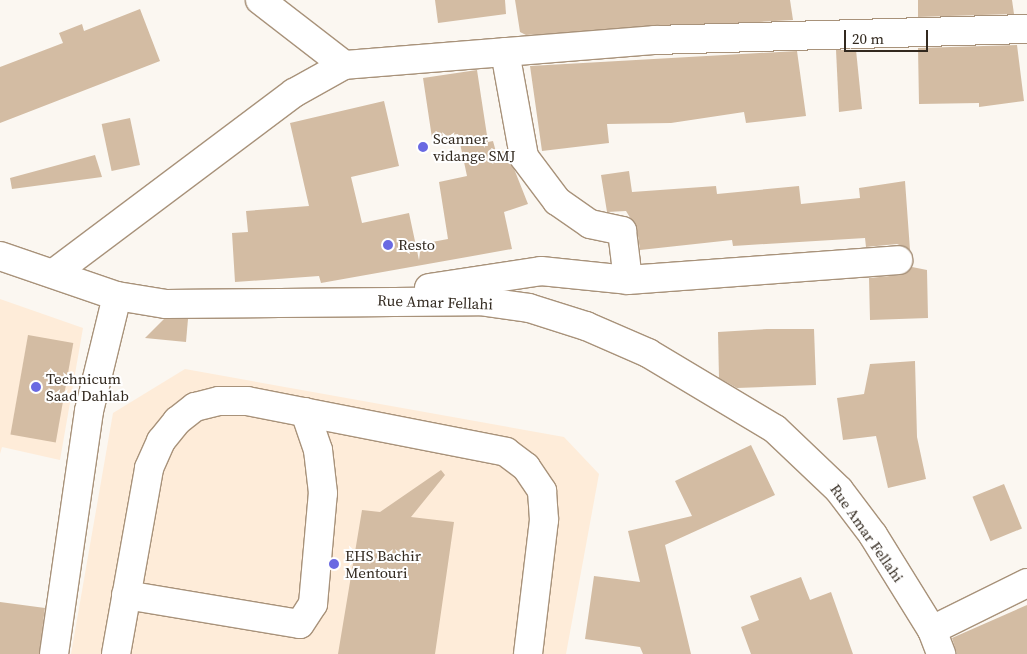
<!DOCTYPE html>
<style>
body{margin:0}
#map{position:relative;width:1027px;height:654px;overflow:hidden;background:#fbf7f1;font-family:"Source Serif 4",serif}
div>[style]{position:absolute}
[style*='--x']{left:calc(var(--x)*1px);top:calc(var(--y)*1px);width:calc(var(--w)*1px);rotate:calc(var(--a)*1deg)}
.built>*{inset:0;background:#feecd9}
.building>*{inset:0;background:#d3bca3;transform-origin:0 0}
.roads{filter:drop-shadow(1px 0 #a8927a) drop-shadow(-1px 0 #a8927a) drop-shadow(0 1px #a8927a) drop-shadow(0 -1px #a8927a)}
.minor>*{height:28px;margin:-14px;padding:0 14px;transform-origin:14px;border-radius:14px;background:#fff}
.dots>*{width:14px;height:14px;translate:-50% -50%;box-sizing:border-box;border:2px solid #fff;border-radius:50%}
span{translate:-50% -50%;white-space:nowrap;text-align:center;line-height:1.15;-webkit-text-stroke:4px #fff;paint-order:stroke}
.poi-label{font-size:15px;color:#32291f}
.left{translate:0 -50%;text-align:left}
.street-label{font-size:15px;color:#32291f}
.scale{position:absolute;left:844px;top:30px;width:84px;height:22px;box-sizing:border-box;border:2px solid #32291f;border-top:0;padding-left:6px;font-size:15px;line-height:18px;white-space:nowrap;color:#32291f;-webkit-text-stroke:4px #fff;paint-order:stroke}
</style>
<div id="map">
<div class="built">
<i style="clip-path:polygon(0 299px,83px 328px,60px 460px,2px 447px,0 454px)"></i>
<i style="clip-path:polygon(185px 369px,564px 437px,599px 474px,566px 654px,71px 654px,113px 413px)"></i>
</div>
<div class="building">
<i style="clip-path:polygon(435px 0,505px 0,506px 14px,438px 23px)"></i>
<i style="clip-path:polygon(515px 0,790px 0,793px 20px,526px 35px,520px 32px)"></i>
<i style="clip-path:polygon(918px 0,1012px 0,1014px 14px,918px 17px)"></i>
<i style="clip-path:polygon(140px 9px,160px 61px,0 123px,0 67px,63px 43px,59px 33px,82px 24px,84px 31px)"></i>
<i style="clip-path:polygon(1017px 45px,1024px 101px,979px 107px,979px 103px,919px 104px,918px 48px)"></i>
<i style="clip-path:polygon(836px 50px,856px 50px,862px 109px,839px 112px)"></i>
<i style="clip-path:polygon(797px 51px,806px 116px,746px 123px,744px 112px,671px 123px,607px 124px,609px 143px,542px 151px,530px 66px)"></i>
<i style="clip-path:polygon(477px 70px,488px 142px,493px 141px,496px 152px,507px 151px,528px 204px,504px 212px,512px 249px,321px 283px,319px 276px,235px 282px,232px 233px,248px 232px,246px 211px,309px 206px,290px 123px,384px 101px,399px 166px,351px 177px,362px 223px,409px 213px,419px 260px,421px 244px,448px 239px,439px 182px,467px 176px,458px 134px,432px 138px,423px 78px)"></i>
<i style="left:130px;top:118px;width:48px;height:29px;rotate:78deg"></i>
<i style="clip-path:polygon(95px 155px,102px 177px,12px 189px,10px 178px)"></i>
<i style="clip-path:polygon(629px 171px,632px 192px,716px 186px,717px 194px,799px 186px,801px 204px,860px 198px,859px 188px,905px 181px,910px 250px,897px 244px,866px 247px,865px 238px,733px 246px,732px 240px,640px 250px,637px 229px,626px 211px,607px 212px,601px 175px)"></i>
<i style="clip-path:polygon(912px 267px,927px 270px,928px 318px,870px 320px,869px 278px,900px 275px)"></i>
<i style="clip-path:polygon(164px 319px,188px 319px,186px 342px,145px 338px)"></i>
<i style="clip-path:polygon(767px 329px,814px 329px,816px 385px,737px 388px,719px 378px,718px 332px)"></i>
<i style="left:28px;top:335px;width:46px;height:101px;rotate:10deg"></i>
<i style="clip-path:polygon(915px 361px,917px 437px,926px 479px,888px 488px,876px 436px,843px 440px,837px 398px,864px 394px,870px 364px)"></i>
<i style="clip-path:polygon(751px 445px,775px 495px,665px 545px,691px 654px,643px 654px,640px 647px,585px 639px,594px 576px,640px 582px,628px 531px,692px 516px,675px 481px)"></i>
<i style="clip-path:polygon(441px 470px,445px 475px,411px 517px,454px 522px,435px 654px,338px 654px,362px 510px,380px 512px)"></i>
<i style="left:1004px;top:484px;width:48px;height:34px;rotate:68deg"></i>
<i style="clip-path:polygon(801px 577px,810px 600px,831px 592px,853px 654px,751px 654px,741px 627px,759px 620px,750px 596px)"></i>
<i style="clip-path:polygon(0 602px,45px 608px,39px 654px,0 654px)"></i>
<i style="clip-path:polygon(1027px 605px,1027px 654px,957px 654px,952px 638px)"></i>
</div>
<div class="roads">
<div class="minor">
<i style="--x:260;--y:0;--w:106;--a:37.7"></i>
<i style="--x:344;--y:65;--w:312;--a:-4.6"></i>
<i style="--x:655;--y:40;--w:372;--a:-1.7"></i>
<i style="--x:505;--y:52;--w:107;--a:79.7"></i>
<i style="--x:524;--y:157;--w:55;--a:53.1"></i>
<i style="--x:557;--y:201;--w:40;--a:34.9"></i>
<i style="--x:590;--y:224;--w:33;--a:12"></i>
<i style="--x:622;--y:231;--w:49;--a:83"></i>
<i style="--x:0;--y:256;--w:124;--a:18.9"></i>
<i style="--x:117;--y:296;--w:50;--a:9.3"></i>
<i style="--x:166;--y:304;--w:313;--a:-0.5"></i>
<i style="--x:479;--y:301;--w:50;--a:8"></i>
<i style="--x:529;--y:308;--w:60;--a:17.5"></i>
<i style="--x:586;--y:326;--w:68;--a:23.5"></i>
<i style="--x:648;--y:353;--w:148;--a:30.9"></i>
<i style="--x:775;--y:429;--w:88;--a:43.6"></i>
<i style="--x:839;--y:490;--w:56;--a:52.9"></i>
<i style="--x:873;--y:535;--w:112;--a:58.2"></i>
<i style="--x:932;--y:630;--w:26;--a:69"></i>
<i style="--x:54;--y:273;--w:300;--a:-36.9"></i>
<i style="--x:294;--y:93;--w:57;--a:-29.2"></i>
<i style="--x:429;--y:288;--w:113;--a:-8.6"></i>
<i style="--x:541;--y:271;--w:87;--a:5.9"></i>
<i style="--x:628;--y:280;--w:271;--a:-4.2"></i>
<i style="--x:126;--y:595;--w:176;--a:9.5"></i>
<i style="--x:300;--y:624;--w:24;--a:-57"></i>
<i style="--x:313;--y:604;--w:111;--a:-84.9"></i>
<i style="--x:323;--y:493;--w:43;--a:-96.6"></i>
<i style="--x:318;--y:450;--w:40;--a:-108.9"></i>
<i style="--x:932;--y:630;--w:106;--a:-26.3"></i>
<i style="--x:54;--y:654;--w:246;--a:-81.8"></i>
<i style="--x:89;--y:411;--w:118;--a:-76.3"></i>
<i style="--x:116;--y:654;--w:189;--a:-79.9"></i>
<i style="--x:149;--y:468;--w:30;--a:-66"></i>
<i style="--x:161;--y:441;--w:26;--a:-51"></i>
<i style="--x:177;--y:421;--w:23;--a:-38"></i>
<i style="--x:195;--y:407;--w:25;--a:-14"></i>
<i style="--x:219;--y:401;--w:28;--a:0"></i>
<i style="--x:247;--y:401;--w:264;--a:11.1"></i>
<i style="--x:506;--y:452;--w:25;--a:37"></i>
<i style="--x:526;--y:467;--w:29;--a:56"></i>
<i style="--x:542;--y:491;--w:29;--a:86"></i>
<i style="--x:544;--y:520;--w:135;--a:96.8"></i>
</div>
</div>
<div class="dots">
<i style="left:423px;top:147px;background:#6969e2"></i>
<i style="left:388px;top:245px;background:#6969e2"></i>
<i style="left:36px;top:387px;background:#6969e2"></i>
<i style="left:334px;top:564px;background:#6969e2"></i>
</div>
<div class="poi-label">
<span class="left" style="left:433px;top:147px">Scanner<br>vidange SMJ</span>
<span class="left" style="left:398px;top:245px">Resto</span>
<span class="left" style="left:46px;top:387px">Technicum<br>Saad Dahlab</span>
<span class="left" style="left:345px;top:564px">EHS Bachir<br>Mentouri</span>
</div>
<div class="street-label">
<span style="left:435px;top:302px;rotate:2deg">Rue Amar Fellahi</span>
<span style="left:867px;top:533px;rotate:55deg">Rue Amar Fellahi</span>
</div>
<div class="scale">20 m</div>
</div>
